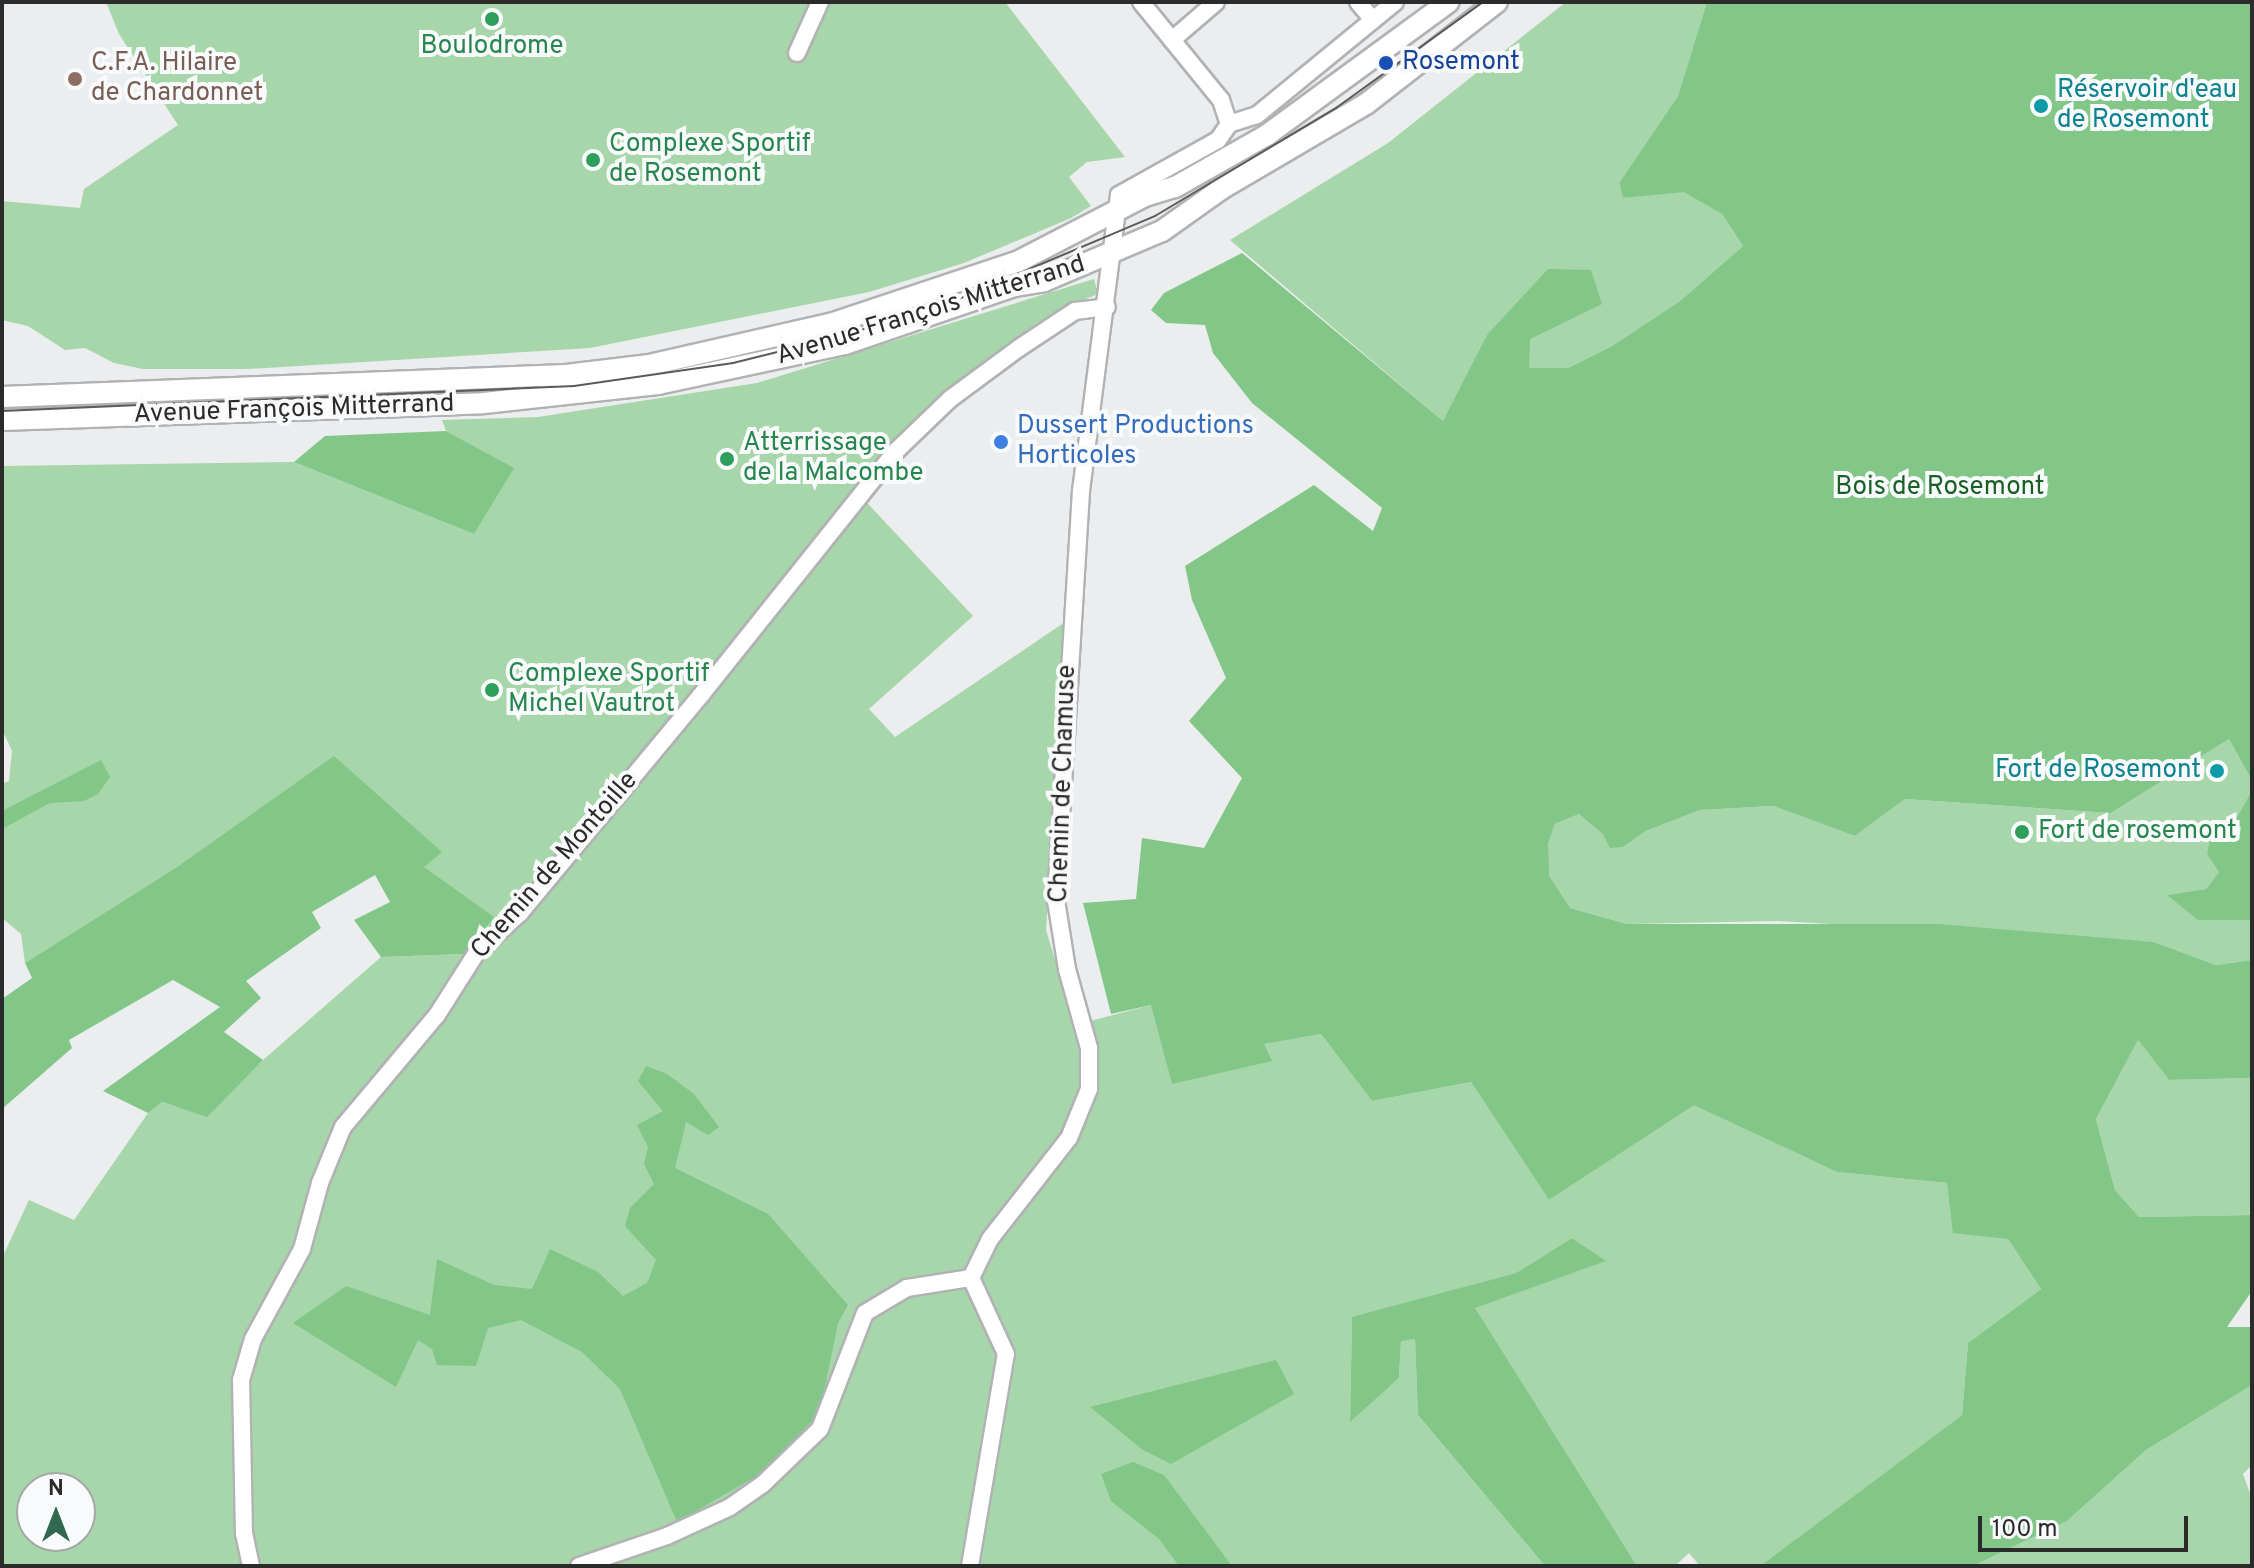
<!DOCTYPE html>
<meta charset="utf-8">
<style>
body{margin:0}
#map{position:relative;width:2254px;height:1568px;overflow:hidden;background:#ebedee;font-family:Overpass,sans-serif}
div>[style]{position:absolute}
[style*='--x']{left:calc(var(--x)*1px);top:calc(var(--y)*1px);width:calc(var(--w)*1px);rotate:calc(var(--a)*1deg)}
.green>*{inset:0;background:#a6d6a9}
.forest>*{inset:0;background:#82c788}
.roads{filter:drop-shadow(2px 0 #b1b2b4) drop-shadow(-2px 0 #b1b2b4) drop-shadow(0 2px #b1b2b4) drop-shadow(0 -2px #b1b2b4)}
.minor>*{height:16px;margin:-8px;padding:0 8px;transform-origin:8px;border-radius:8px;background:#fff}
.major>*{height:20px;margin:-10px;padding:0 10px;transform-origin:10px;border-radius:10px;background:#fff}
.tram>*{height:2px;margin:-1px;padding:0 1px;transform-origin:1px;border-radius:1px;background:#5b5b5c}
.dots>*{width:22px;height:22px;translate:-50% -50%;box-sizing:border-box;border:4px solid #f9fafb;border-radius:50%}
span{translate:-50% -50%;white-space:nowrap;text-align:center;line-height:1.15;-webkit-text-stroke:8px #f9fafb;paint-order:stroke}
.leisure-label{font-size:26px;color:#27864d}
.left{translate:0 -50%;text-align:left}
.transit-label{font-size:26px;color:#164399}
.education-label{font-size:26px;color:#785e54}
.culture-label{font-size:26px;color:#0d838f}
.right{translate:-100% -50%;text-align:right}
.street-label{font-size:26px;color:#2b2b2c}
.shop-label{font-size:26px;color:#366cbe}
.park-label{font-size:26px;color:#186026}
.frame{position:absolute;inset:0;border:4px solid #2b2b2c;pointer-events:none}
.north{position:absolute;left:16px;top:1472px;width:80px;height:80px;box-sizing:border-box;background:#f9fafb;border:2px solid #a7a7a8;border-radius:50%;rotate:0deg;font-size:22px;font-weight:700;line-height:32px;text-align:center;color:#2b2b2c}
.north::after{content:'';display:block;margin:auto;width:28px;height:36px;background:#31684f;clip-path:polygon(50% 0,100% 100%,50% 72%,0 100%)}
.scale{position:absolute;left:1978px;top:1516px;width:210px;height:36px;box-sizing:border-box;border:4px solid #2b2b2c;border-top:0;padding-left:10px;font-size:24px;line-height:28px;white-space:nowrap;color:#2b2b2c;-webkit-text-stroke:6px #f9fafb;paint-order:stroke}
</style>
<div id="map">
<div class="green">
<i style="clip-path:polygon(106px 2px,1005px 2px,1125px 157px,1087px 162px,1069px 177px,1091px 206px,1071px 218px,964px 263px,869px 292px,590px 348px,248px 369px,143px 369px,114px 363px,85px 348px,65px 350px,28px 326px,2px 320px,2px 201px,80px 208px,84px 189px,178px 125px,119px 34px)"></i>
<i style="clip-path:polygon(1566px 2px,1707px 2px,1678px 96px,1619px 183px,1623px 198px,1684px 191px,1722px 214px,1743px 246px,1680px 301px,1612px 346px,1568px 368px,1529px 368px,1529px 339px,1487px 335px,1444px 422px,1230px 240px,1388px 143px)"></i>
<i style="clip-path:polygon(evenodd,1094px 279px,1098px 294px,1066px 307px,947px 397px,856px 491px,973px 616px,869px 709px,895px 737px,1065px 622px,1046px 930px,1075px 1025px,1151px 1005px,1271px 1061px,1263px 1044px,1321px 1034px,1372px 1101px,1471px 1082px,1549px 1200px,1694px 1104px,1837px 1172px,1947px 1183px,2008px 1239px,2041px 1289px,1968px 1343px,1962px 1415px,1760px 1566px,1700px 1566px,1689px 1553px,1675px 1566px,1637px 1566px,1474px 1308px,1605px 1261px,1572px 1238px,1516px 1273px,1352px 1318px,1350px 1421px,1399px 1378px,1401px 1340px,1415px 1339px,1418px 1415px,1545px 1566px,2px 1566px,2px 1258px,29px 1200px,74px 1220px,148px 1113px,161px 1102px,207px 1116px,263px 1060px,381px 957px,464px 954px,424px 866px,441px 852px,180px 865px,25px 963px,21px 934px,2px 918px,2px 784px,9px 781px,12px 751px,2px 729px,2px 466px,294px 462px,474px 534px,513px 468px,446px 431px,442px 420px,538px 417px,757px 383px,1094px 279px,32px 1488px,80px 1488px,80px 1536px,32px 1536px,32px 1488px)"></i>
<i style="clip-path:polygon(2229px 739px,2250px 777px,2250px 794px,2237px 817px,2212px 831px,2208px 854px,2219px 872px,2206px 889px,2168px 895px,2252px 920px,2252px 960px,2216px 965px,2154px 942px,1778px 921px,1627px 924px,1570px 908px,1548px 876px,1548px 844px,1555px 824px,1579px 814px,1623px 847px,1646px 831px,1700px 810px,1773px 806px,1855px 836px,1905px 799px,2111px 813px)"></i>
<i style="clip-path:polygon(2138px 1040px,2169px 1080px,2252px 1078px,2252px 1215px,2139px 1217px,2115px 1190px,2096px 1119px)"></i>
<i style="clip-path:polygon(2252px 1385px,2252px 1465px,2243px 1474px,2252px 1499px,2252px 1566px,1973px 1566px,2067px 1521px,2146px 1450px)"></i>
</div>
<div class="forest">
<i style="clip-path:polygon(1707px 2px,2252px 2px,2252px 920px,2198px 920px,2167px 895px,2206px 889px,2219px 872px,2207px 854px,2212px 831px,2237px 817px,2250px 794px,2250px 777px,2229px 739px,2111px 813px,1905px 799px,1855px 836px,1773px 806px,1700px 810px,1646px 831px,1623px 847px,1610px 848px,1603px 834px,1579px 814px,1555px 824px,1548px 844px,1549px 876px,1570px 908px,1627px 924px,1938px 924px,2154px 942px,2216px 965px,2252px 960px,2252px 1078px,2169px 1080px,2138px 1040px,2096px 1119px,2115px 1190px,2139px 1217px,2252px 1215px,2252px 1291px,2227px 1327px,2252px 1327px,2252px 1385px,2146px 1450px,2067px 1521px,1973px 1566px,1760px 1566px,1962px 1415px,1968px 1343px,2041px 1289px,2008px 1239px,1953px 1233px,1947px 1183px,1837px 1172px,1694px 1105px,1549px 1200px,1471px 1082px,1372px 1101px,1321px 1034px,1264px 1044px,1272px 1061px,1172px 1084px,1151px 1005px,1111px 1014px,1083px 903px,1136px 899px,1142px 838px,1204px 848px,1242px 778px,1189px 721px,1226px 678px,1192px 600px,1185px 566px,1314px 485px,1373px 531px,1382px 508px,1252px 403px,1213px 353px,1205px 325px,1166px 323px,1151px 310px,1164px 293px,1242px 253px,1443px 421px,1487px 335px,1548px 269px,1591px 270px,1602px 304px,1530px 339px,1529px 368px,1568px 368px,1612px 346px,1680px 301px,1743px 246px,1722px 214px,1684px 192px,1623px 198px,1619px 183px,1678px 96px)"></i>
<i style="clip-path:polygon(446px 431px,514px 468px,474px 534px,294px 462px,325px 436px)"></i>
<i style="clip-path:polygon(334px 756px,442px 852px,424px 867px,494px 917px,464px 954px,381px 957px,354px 920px,390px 902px,375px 875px,312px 912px,321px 928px,246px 981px,261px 998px,224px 1032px,263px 1060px,207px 1117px,162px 1102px,148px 1113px,103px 1091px,220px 1007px,173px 980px,69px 1040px,72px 1048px,2px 1109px,2px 999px,32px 978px,25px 963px,180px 865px)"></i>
<i style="clip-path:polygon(101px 760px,110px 777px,98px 794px,84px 801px,50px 803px,2px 829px,2px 811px)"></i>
<i style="clip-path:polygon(646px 1066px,667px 1074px,694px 1094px,719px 1127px,708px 1135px,686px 1122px,675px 1168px,768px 1214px,848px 1305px,838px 1323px,820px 1411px,774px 1466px,677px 1522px,620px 1389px,582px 1352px,521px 1320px,488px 1328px,476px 1366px,437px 1365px,432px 1349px,418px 1340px,396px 1387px,293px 1323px,346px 1286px,430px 1315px,437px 1259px,494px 1285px,532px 1289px,550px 1249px,598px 1272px,623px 1296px,647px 1283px,656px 1260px,625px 1226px,630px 1208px,654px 1184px,644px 1164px,648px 1147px,637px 1125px,663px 1111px,638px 1081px)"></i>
<i style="clip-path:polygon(1572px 1238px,1606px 1261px,1475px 1308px,1637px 1566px,1545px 1566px,1418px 1415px,1415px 1339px,1401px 1341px,1399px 1378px,1350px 1422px,1352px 1317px,1516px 1273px)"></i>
<i style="clip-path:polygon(1276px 1360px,1294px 1394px,1171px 1464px,1143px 1450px,1090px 1407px)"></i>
<i style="clip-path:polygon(1133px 1462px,1164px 1475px,1232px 1566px,1179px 1566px,1159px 1539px,1111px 1501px,1101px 1474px)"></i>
</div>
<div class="roads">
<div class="minor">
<i style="--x:1141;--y:2;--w:127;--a:50.8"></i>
<i style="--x:1221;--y:100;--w:25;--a:72"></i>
<i style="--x:1358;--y:2;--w:23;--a:50"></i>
<i style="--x:1172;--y:40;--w:58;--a:-40.8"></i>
<i style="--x:797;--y:53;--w:56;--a:-65.7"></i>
<i style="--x:971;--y:1278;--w:43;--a:-64"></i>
<i style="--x:990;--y:1239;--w:128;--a:-52"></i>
<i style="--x:1069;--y:1138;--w:53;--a:-67.8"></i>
<i style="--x:1089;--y:1089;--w:41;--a:-90"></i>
<i style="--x:1089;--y:1048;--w:82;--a:-105.6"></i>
<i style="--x:1067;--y:969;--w:70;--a:-99.1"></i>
<i style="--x:1056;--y:900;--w:410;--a:-86.5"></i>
<i style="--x:1081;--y:491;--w:298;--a:-82.7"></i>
<i style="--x:1119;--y:195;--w:113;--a:-29.1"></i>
<i style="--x:1218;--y:140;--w:19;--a:-55"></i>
<i style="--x:1229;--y:124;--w:29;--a:-18"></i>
<i style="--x:1257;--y:115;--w:178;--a:-39.3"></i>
<i style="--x:251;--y:1566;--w:33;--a:-102"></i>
<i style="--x:244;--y:1534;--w:154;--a:-91.1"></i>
<i style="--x:241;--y:1380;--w:43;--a:-73.7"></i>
<i style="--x:253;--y:1339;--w:102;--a:-61.4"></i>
<i style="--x:302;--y:1249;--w:68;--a:-74.7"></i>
<i style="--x:320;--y:1183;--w:61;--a:-67.7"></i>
<i style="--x:343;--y:1127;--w:146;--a:-50"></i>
<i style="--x:437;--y:1015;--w:75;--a:-57.6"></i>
<i style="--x:477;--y:952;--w:58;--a:-42.2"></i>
<i style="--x:520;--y:913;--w:283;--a:-50.3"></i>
<i style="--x:701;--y:695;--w:312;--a:-51.4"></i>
<i style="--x:896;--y:451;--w:75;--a:-43.9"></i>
<i style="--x:950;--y:399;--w:86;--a:-36.5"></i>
<i style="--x:1019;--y:348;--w:67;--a:-33.5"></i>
<i style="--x:1075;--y:311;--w:32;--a:-7"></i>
<i style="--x:579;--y:1566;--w:93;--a:-18.8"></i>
<i style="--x:667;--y:1536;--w:69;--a:-24.7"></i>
<i style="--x:730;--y:1507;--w:40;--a:-34.9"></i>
<i style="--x:763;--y:1484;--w:79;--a:-44"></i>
<i style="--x:820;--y:1429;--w:124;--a:-68.8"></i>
<i style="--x:865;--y:1313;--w:49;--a:-30.8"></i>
<i style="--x:907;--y:1288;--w:65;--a:-8.9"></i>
<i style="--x:970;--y:1566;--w:215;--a:-80.4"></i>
<i style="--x:1006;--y:1354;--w:84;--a:-114.7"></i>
</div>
<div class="major">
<i style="--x:2;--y:397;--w:564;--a:-2.23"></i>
<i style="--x:566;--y:375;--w:84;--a:-6.9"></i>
<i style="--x:649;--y:365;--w:186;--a:-12.8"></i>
<i style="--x:830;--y:324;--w:199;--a:-18.4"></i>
<i style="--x:1019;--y:261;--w:142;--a:-27.3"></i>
<i style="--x:1145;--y:196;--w:31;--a:-17"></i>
<i style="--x:1175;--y:187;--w:106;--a:-29.5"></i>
<i style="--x:1267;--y:135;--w:225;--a:-36.2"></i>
<i style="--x:2;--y:420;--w:482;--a:-2"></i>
<i style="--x:484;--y:403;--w:175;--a:-6.2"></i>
<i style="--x:658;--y:384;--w:191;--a:-12.1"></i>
<i style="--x:845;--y:344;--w:179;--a:-18.9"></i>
<i style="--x:1014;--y:286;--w:30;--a:-9"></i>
<i style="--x:1044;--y:281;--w:128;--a:-23"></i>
<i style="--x:1162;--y:231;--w:72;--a:-35.4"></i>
<i style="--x:1221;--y:189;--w:168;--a:-30.4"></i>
<i style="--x:1366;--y:104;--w:166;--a:-37.9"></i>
</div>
</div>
<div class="tram">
<i style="--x:2;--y:411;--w:573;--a:-2.5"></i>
<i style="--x:574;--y:386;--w:161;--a:-8.2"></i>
<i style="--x:733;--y:363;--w:108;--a:-13.9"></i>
<i style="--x:838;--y:337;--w:116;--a:-17"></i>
<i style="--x:949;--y:303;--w:224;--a:-22.9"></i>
<i style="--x:1155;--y:216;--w:211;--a:-30.8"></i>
<i style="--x:1336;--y:108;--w:181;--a:-35.8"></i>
</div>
<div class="dots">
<i style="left:492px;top:19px;background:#2e9e5b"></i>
<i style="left:1386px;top:63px;background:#1a4fb4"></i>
<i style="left:75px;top:79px;background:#8d6e63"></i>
<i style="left:2041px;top:106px;background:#0f9aa8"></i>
<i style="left:593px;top:160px;background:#2e9e5b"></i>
<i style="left:1001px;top:442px;background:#3f7fe0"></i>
<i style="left:727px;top:459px;background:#2e9e5b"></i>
<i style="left:492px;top:690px;background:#2e9e5b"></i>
<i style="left:2217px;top:771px;background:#0f9aa8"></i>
<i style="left:2022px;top:832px;background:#2e9e5b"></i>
</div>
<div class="leisure-label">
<span style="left:492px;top:47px">Boulodrome</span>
<span class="left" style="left:609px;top:160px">Complexe Sportif<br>de Rosemont</span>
<span class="left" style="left:743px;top:459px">Atterrissage<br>de la Malcombe</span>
<span class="left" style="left:508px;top:690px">Complexe Sportif<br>Michel Vautrot</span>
<span class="left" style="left:2038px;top:832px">Fort de rosemont</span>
</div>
<div class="transit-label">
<span class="left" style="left:1402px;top:63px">Rosemont</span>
</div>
<div class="education-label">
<span class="left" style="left:91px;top:79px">C.F.A. Hilaire<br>de Chardonnet</span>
</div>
<div class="culture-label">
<span class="left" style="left:2057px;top:106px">Réservoir d'eau<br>de Rosemont</span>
<span class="right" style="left:2201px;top:771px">Fort de Rosemont</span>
</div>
<div class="street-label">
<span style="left:931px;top:311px;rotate:-17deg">Avenue François Mitterrand</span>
<span style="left:294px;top:410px;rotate:-2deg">Avenue François Mitterrand</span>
<span style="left:1064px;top:784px;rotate:-88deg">Chemin de Chamuse</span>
<span style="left:555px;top:866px;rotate:-49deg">Chemin de Montoille</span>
</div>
<div class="shop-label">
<span class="left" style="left:1017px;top:442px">Dussert Productions<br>Horticoles</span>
</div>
<div class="park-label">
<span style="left:1940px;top:488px">Bois de Rosemont</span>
</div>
<div class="frame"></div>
<div class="north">N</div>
<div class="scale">100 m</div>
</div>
